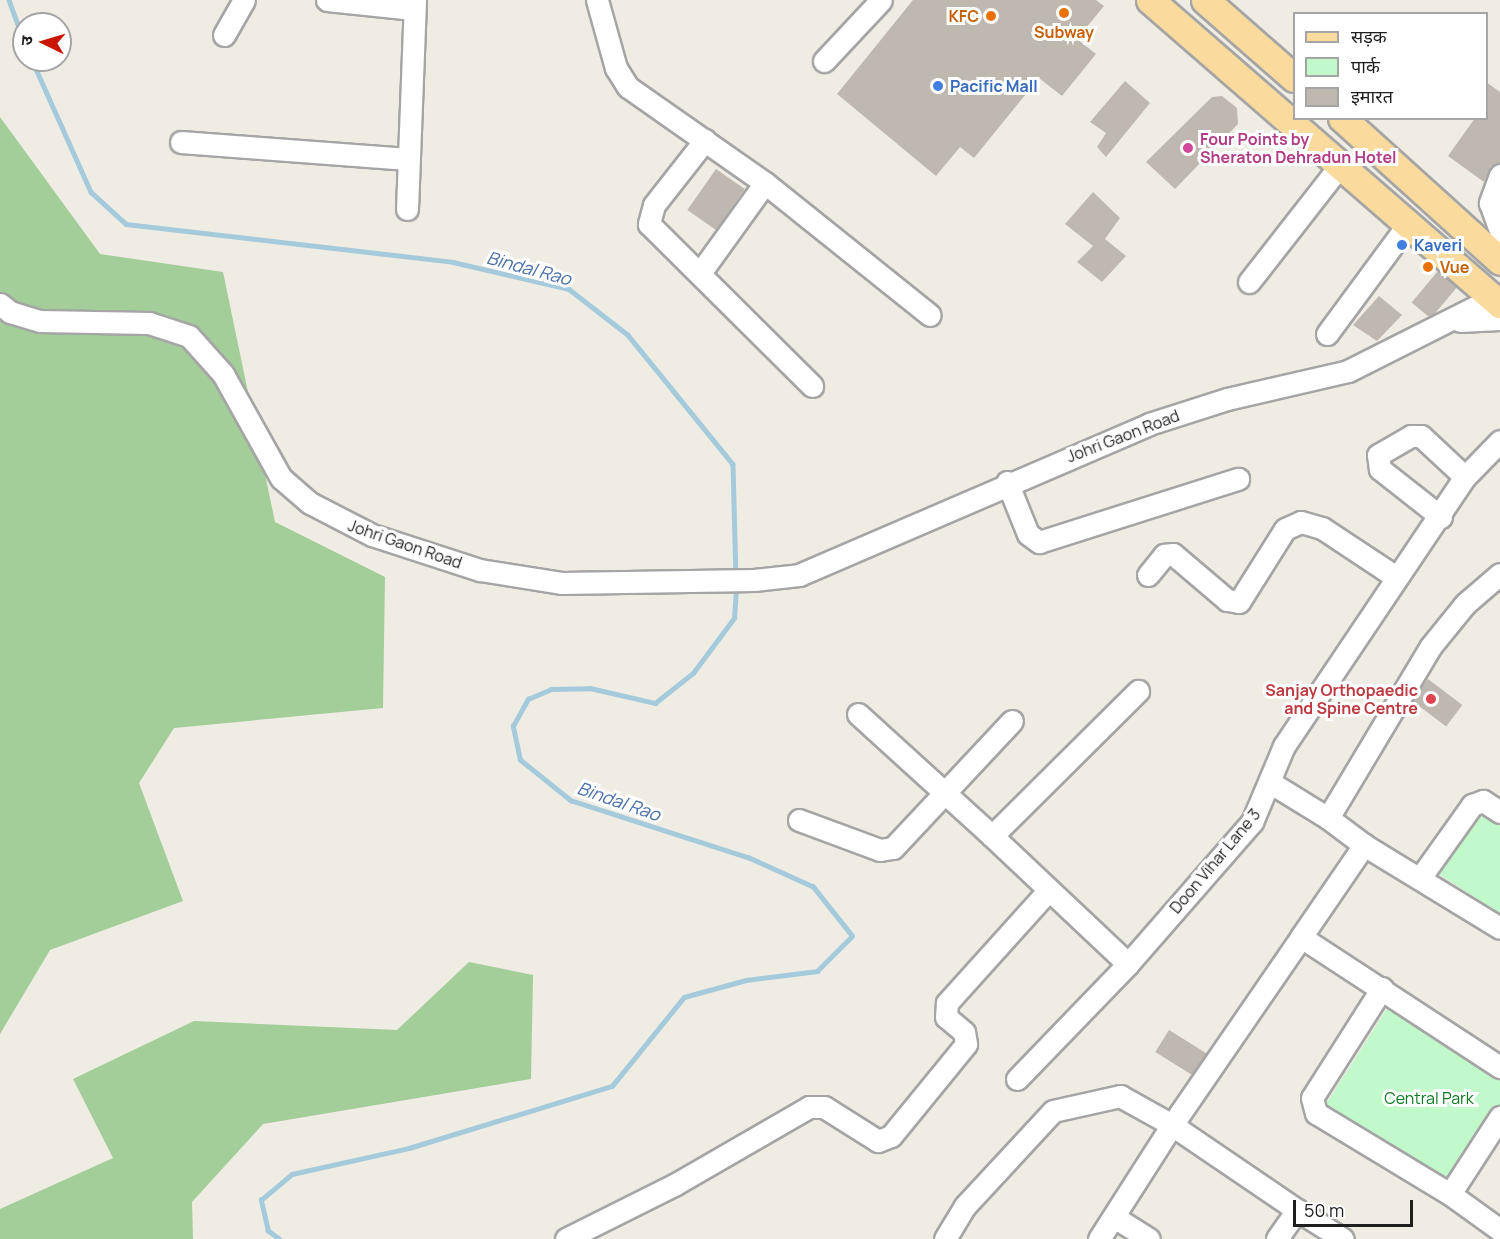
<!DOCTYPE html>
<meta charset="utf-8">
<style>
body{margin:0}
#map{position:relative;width:1500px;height:1239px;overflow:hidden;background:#efece4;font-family:Manrope,"Noto Sans Devanagari",sans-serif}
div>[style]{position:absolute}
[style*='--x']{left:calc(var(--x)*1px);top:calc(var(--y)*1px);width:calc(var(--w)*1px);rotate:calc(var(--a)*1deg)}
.forest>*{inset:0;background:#a3cd99}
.park>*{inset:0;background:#c1f9cb}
.stream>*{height:4.5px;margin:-2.25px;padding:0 2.25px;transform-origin:2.25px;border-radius:2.25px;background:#a4cadc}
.building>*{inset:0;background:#bfb8b0;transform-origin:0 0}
.roads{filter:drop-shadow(2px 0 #a5a5a5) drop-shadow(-2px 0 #a5a5a5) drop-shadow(0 2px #a5a5a5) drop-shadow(0 -2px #a5a5a5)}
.minor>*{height:21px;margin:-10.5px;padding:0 10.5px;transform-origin:10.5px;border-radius:10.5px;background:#fff}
.major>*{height:27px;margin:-13.5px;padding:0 13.5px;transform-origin:13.5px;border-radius:13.5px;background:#fadb9d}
.dots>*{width:16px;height:16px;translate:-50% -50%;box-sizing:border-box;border:3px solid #fff;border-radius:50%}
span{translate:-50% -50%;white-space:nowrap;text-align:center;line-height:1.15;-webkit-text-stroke:6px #fff;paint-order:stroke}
.food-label{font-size:16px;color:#c56008;font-weight:700}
.right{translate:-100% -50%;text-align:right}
.left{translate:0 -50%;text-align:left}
.shop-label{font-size:16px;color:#366cbe;font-weight:700}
.hotel-label{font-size:16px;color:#b23c85;font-weight:700}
.street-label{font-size:16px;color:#1e1e1e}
.health-label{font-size:16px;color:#be3a42;font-weight:700}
.park-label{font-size:16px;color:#0d7b21}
.water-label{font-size:18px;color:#4b72ac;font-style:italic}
.legend{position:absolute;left:1293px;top:12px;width:195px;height:108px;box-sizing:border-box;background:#fff;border:2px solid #a5a5a5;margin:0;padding:8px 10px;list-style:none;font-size:18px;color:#1e1e1e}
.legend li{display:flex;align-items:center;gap:12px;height:30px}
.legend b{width:30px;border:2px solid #a5a5a5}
.north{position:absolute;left:12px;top:12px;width:60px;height:60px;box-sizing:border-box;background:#fff;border:2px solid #a5a5a5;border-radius:50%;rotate:275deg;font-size:16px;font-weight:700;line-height:24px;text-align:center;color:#1e1e1e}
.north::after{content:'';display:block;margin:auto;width:21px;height:27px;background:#c91603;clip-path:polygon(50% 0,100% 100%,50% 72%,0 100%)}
.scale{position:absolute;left:1293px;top:1200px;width:120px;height:27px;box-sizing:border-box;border:3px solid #1e1e1e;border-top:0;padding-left:8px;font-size:18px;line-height:21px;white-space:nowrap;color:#1e1e1e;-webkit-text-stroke:4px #fff;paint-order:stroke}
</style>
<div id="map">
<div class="forest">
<i style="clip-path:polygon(0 117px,100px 254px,223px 272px,275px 522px,385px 577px,383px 708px,174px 728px,139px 783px,183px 901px,50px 950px,0 1034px)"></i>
<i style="clip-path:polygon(469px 962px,533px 975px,531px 1079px,263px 1124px,192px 1202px,193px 1239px,0 1239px,0 1209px,113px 1158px,73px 1079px,194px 1021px,397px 1030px)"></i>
</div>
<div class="park">
<i style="clip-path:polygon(1484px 805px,1500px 816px,1500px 914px,1439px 874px)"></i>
<i style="clip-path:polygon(1392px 1001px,1500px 1072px,1500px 1112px,1452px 1186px,1326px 1104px)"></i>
</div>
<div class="stream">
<i style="--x:9;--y:0;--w:44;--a:69.9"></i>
<i style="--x:32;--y:60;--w:145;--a:65.9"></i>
<i style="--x:91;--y:192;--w:47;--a:42.4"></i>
<i style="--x:126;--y:224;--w:329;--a:6.6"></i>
<i style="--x:453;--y:262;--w:119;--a:13.1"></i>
<i style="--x:569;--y:289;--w:75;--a:37.9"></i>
<i style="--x:628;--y:335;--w:166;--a:50.9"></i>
<i style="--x:733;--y:464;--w:112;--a:88.5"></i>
<i style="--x:279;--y:1239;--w:14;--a:-144"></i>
<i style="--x:268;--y:1231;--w:32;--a:-103"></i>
<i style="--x:261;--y:1200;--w:40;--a:-40"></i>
<i style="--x:292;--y:1174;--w:120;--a:-12.5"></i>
<i style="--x:409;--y:1148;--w:212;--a:-17"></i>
<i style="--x:612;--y:1086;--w:114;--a:-51"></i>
<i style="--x:684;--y:997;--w:64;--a:-15.3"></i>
<i style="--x:746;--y:980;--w:72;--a:-7.2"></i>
<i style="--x:817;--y:971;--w:49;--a:-45"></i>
<i style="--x:852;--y:936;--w:63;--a:-128.5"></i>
<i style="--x:813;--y:887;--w:70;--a:-155.6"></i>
<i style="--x:749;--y:858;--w:187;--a:-162.2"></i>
<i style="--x:571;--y:801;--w:65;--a:-141.2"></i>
<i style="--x:520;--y:760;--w:35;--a:-102"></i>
<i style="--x:513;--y:726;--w:31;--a:-61"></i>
<i style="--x:528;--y:699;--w:25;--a:-23"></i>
<i style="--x:551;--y:689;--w:39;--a:-1"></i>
<i style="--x:590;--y:688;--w:67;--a:13"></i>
<i style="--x:655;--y:703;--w:48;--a:-38.3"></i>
<i style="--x:693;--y:673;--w:69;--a:-53.3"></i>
<i style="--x:734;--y:618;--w:31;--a:-86"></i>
</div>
<div class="building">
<i style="clip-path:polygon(913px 0,1096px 0,1104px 6px,1077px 39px,1096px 54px,1062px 96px,1039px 78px,974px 158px,960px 147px,936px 176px,837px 94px)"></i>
<i style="clip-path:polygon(1125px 81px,1150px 103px,1106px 157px,1097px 147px,1106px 133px,1090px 122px)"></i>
<i style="clip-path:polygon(1486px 82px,1500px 92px,1500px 163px,1491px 166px,1484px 182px,1448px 156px,1475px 118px,1486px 118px)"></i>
<i style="clip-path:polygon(1222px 96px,1237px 108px,1238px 124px,1175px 189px,1146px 162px,1212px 97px)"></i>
<i style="left:716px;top:169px;width:35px;height:50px;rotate:35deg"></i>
<i style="clip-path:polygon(1093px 192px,1120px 218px,1105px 239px,1126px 256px,1102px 282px,1077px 262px,1093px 246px,1065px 224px)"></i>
<i style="left:1438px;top:271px;width:25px;height:41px;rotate:40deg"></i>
<i style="clip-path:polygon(1379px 296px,1402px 315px,1377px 341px,1353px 325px)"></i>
<i style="left:1428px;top:679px;width:43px;height:27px;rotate:37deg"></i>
<i style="left:1169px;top:1030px;width:44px;height:26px;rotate:32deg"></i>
</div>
<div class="roads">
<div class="minor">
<i style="--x:327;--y:0;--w:87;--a:5.9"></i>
<i style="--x:597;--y:0;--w:71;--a:74.4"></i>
<i style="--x:616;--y:68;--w:22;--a:58"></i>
<i style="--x:628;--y:87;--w:167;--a:35"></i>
<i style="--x:765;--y:183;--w:211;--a:38.7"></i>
<i style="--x:224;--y:35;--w:40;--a:-60.3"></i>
<i style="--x:824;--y:61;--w:83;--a:-46.9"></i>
<i style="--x:705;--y:140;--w:83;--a:128.1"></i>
<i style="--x:654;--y:205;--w:20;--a:105"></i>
<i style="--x:649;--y:224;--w:230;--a:44.8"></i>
<i style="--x:181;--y:142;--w:227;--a:4.3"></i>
<i style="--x:1500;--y:175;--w:30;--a:110"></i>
<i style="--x:1490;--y:203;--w:30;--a:70"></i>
<i style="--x:407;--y:209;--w:209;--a:-87.8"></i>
<i style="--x:700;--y:273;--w:111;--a:-54.2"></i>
<i style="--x:1249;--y:282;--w:151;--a:-52"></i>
<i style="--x:0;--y:304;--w:13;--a:39"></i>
<i style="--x:10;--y:312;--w:31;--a:17"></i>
<i style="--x:40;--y:321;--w:109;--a:1.1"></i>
<i style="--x:149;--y:323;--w:42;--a:18"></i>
<i style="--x:189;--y:336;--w:51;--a:48.2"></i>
<i style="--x:223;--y:374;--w:119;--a:60.9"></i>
<i style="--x:281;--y:478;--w:38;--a:41"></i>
<i style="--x:310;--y:503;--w:70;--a:27.3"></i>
<i style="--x:372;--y:535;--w:114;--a:18"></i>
<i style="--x:480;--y:570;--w:82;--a:9.1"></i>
<i style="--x:561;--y:583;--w:193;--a:-0.9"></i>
<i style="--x:754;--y:580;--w:45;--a:-6.3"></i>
<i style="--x:799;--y:575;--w:381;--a:-23.3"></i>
<i style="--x:1149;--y:424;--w:82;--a:-17.8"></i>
<i style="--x:1227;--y:399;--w:124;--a:-13"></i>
<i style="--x:1348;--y:371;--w:162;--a:-26.7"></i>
<i style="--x:1460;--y:321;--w:40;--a:-2.9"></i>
<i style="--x:1327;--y:334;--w:137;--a:-53.6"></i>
<i style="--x:1007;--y:482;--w:56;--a:68"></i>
<i style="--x:1028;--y:534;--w:14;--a:36"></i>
<i style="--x:1039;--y:542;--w:209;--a:-17.6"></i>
<i style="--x:1441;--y:517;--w:78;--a:-141.8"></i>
<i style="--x:1380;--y:469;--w:14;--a:-98"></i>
<i style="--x:1378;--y:455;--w:38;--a:-30"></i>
<i style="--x:1411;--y:436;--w:10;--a:0"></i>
<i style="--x:1421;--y:436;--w:60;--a:43"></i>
<i style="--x:1148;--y:575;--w:26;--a:-51"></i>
<i style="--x:1164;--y:555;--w:9;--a:-6"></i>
<i style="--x:1173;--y:554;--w:71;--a:40.4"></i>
<i style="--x:1227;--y:600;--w:12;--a:9"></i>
<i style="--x:1239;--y:602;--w:86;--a:-57.8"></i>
<i style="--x:1285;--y:529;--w:17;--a:-24"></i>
<i style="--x:1301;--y:522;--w:22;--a:16"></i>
<i style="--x:1322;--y:528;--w:89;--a:33.5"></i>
<i style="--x:858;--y:714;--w:181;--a:42.3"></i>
<i style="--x:1271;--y:783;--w:67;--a:31.6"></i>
<i style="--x:799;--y:820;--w:86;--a:20.3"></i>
<i style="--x:880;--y:850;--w:13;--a:-9"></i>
<i style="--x:893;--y:848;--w:174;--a:-46.9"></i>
<i style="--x:1364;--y:845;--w:45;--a:-143.1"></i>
<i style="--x:1328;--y:818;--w:200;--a:-59.1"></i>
<i style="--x:1431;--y:646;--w:54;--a:-51"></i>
<i style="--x:1465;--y:604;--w:46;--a:-40.6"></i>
<i style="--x:1420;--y:878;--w:90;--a:-54.5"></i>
<i style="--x:1472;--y:805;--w:12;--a:-20"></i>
<i style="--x:1483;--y:801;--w:20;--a:33"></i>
<i style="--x:1301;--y:937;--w:112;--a:-55.6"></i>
<i style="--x:1364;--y:845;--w:159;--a:31.4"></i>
<i style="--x:1128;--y:964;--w:187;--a:-136.7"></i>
<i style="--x:992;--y:836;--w:206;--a:-44.8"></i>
<i style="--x:1382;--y:988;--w:130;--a:122.5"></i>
<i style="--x:1312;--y:1098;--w:16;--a:75"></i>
<i style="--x:1316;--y:1113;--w:157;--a:31.2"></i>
<i style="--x:1450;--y:1194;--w:92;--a:-57"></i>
<i style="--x:1017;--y:1079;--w:160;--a:-46"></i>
<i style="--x:1128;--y:964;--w:189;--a:-48.9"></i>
<i style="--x:1252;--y:822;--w:82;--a:-67.2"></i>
<i style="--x:1284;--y:746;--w:324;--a:-56.1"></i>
<i style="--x:1465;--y:477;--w:50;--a:-45.8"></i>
<i style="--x:1450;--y:1194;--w:62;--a:35.8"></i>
<i style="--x:1297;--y:1210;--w:54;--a:32.2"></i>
<i style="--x:1114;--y:1217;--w:41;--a:32.2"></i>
<i style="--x:566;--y:1239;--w:121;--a:-26.6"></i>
<i style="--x:674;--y:1185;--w:156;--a:-30"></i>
<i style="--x:809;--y:1107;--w:15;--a:0"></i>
<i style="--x:824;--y:1107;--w:64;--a:32.2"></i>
<i style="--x:878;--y:1141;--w:14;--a:-21"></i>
<i style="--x:891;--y:1136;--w:119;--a:-50.8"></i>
<i style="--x:966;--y:1044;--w:12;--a:-99"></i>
<i style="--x:964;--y:1032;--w:23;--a:-140"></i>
<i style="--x:946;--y:1017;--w:14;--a:-86"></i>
<i style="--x:947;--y:1003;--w:151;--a:-48"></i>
<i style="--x:945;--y:1239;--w:39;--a:-59"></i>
<i style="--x:965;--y:1206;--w:129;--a:-47.2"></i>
<i style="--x:1053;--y:1111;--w:69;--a:-12.6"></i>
<i style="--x:1120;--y:1096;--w:60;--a:29.1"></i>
<i style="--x:1172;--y:1125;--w:228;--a:-55.5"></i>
<i style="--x:1301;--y:937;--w:238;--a:33.2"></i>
<i style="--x:1099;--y:1239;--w:135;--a:-57.4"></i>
<i style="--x:1172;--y:1125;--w:151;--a:34.2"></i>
<i style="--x:1297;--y:1210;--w:35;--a:125"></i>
</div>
<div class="major">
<i style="--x:1150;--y:0;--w:464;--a:41"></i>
<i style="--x:1205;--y:0;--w:118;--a:41.2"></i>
<i style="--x:1342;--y:118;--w:213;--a:42.1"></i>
</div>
</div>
<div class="dots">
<i style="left:1064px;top:13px;background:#e8710a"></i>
<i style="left:991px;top:16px;background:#e8710a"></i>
<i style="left:938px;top:86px;background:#3f7fe0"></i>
<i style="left:1188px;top:148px;background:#d1479c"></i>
<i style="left:1402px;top:245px;background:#3f7fe0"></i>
<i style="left:1428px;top:267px;background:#e8710a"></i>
<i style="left:1431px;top:699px;background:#e0444e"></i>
</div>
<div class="food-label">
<span class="right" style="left:979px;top:16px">KFC</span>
<span style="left:1064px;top:32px">Subway</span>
<span class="left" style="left:1440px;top:267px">Vue</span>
</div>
<div class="shop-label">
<span class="left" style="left:950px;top:86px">Pacific Mall</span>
<span class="left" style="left:1414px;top:245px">Kaveri</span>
</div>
<div class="hotel-label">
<span class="left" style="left:1200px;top:148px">Four Points by<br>Sheraton Dehradun Hotel</span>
</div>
<div class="street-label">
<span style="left:1123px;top:436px;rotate:-21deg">Johri Gaon Road</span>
<span style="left:405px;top:544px;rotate:19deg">Johri Gaon Road</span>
<span style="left:1215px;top:861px;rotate:-50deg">Doon Vihar Lane 3</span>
</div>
<div class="health-label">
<span class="right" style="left:1418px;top:699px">Sanjay Orthopaedic<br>and Spine Centre</span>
</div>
<div class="park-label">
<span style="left:1429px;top:1098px">Central Park</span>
</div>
<div class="water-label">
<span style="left:529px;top:268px;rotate:15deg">Bindal Rao</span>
<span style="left:619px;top:801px;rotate:19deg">Bindal Rao</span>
</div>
<ul class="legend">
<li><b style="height:8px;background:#fadb9d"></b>सड़क</li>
<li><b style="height:16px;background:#c1f9cb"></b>पार्क</li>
<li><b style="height:16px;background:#bfb8b0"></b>इमारत</li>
</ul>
<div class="north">उ</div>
<div class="scale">50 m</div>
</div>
